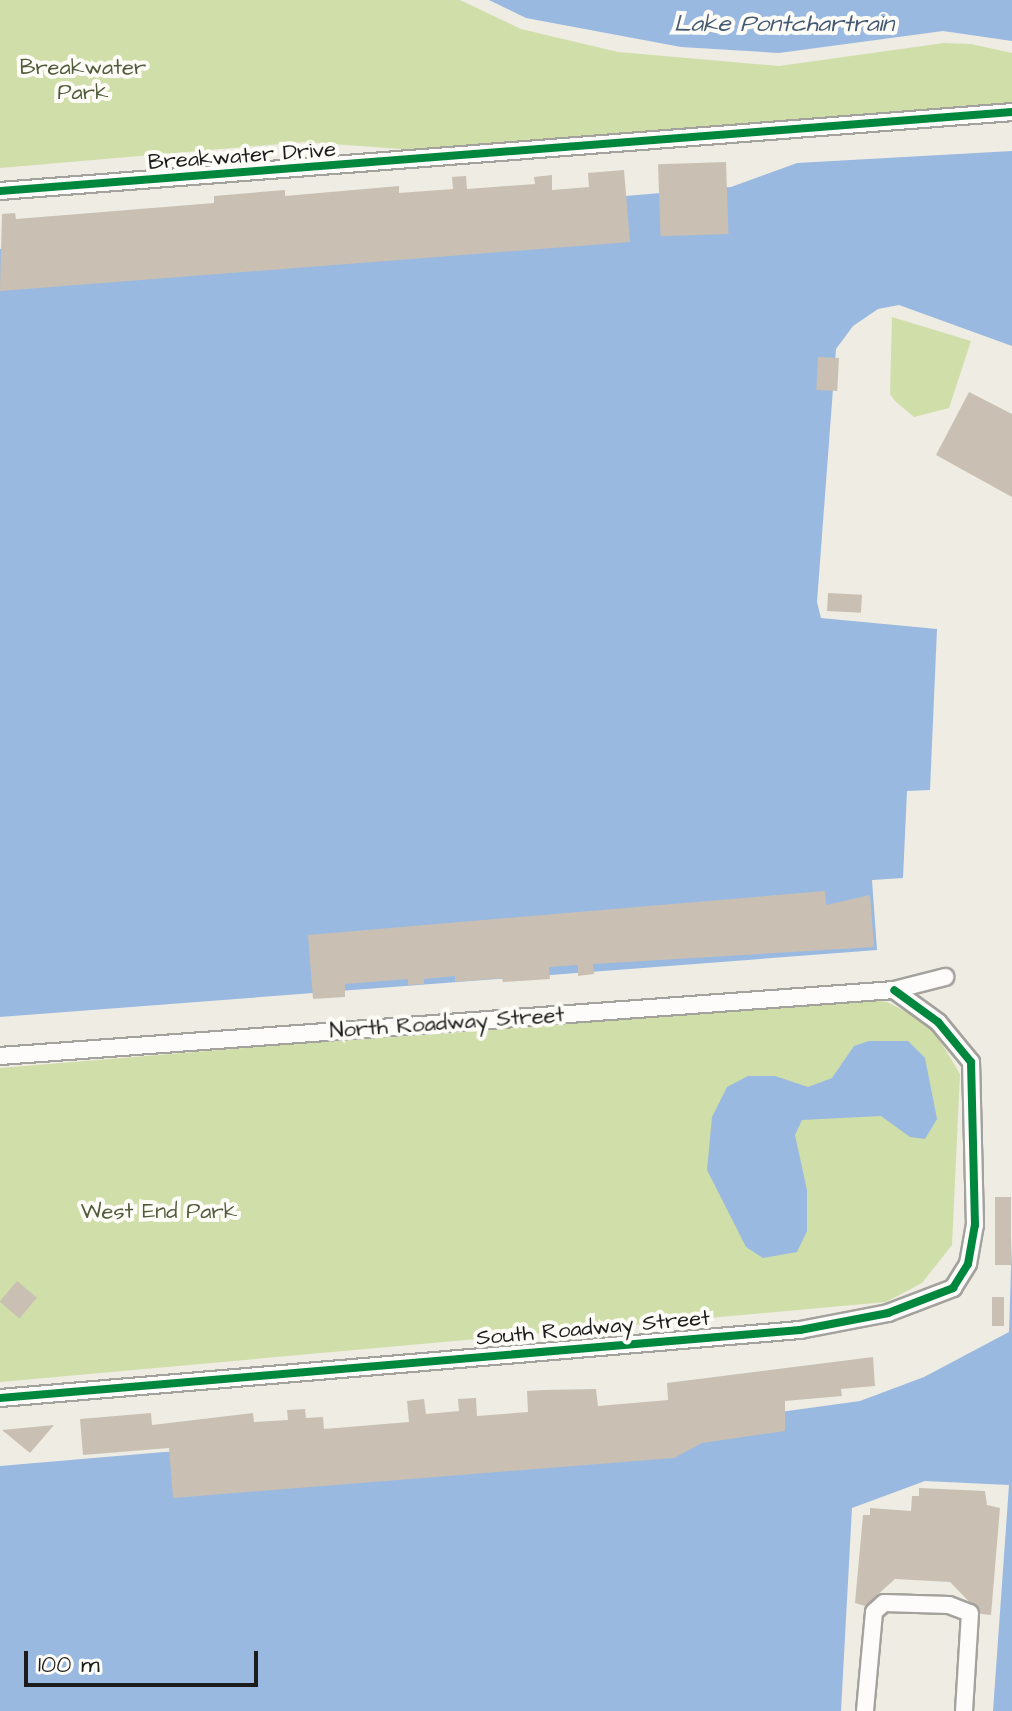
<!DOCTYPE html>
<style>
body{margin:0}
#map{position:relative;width:1012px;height:1711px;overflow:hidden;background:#efece3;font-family:"Architects Daughter",sans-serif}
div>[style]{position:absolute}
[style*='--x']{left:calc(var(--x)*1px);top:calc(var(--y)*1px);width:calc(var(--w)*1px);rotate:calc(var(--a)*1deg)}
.green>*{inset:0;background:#d0dea9}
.water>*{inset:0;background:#9ab9e0}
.building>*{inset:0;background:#c9c0b3;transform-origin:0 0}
.roads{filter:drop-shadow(2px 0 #a3a29d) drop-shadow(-2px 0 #a3a29d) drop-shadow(0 2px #a3a29d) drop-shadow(0 -2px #a3a29d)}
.minor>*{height:16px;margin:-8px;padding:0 8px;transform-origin:8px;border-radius:8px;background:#fdfcfb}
.cycleway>*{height:8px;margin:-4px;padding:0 4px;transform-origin:4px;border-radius:4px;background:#00873e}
span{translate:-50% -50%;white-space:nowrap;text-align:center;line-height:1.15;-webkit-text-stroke:8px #fdfcf7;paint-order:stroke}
.park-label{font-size:22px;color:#525c3d}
.street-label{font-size:22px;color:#1c1c1c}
.water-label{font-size:24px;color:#445973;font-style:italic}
.scale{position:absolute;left:24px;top:1651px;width:234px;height:36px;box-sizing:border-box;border:4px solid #1c1c1c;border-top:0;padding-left:10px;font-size:24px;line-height:28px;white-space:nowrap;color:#1c1c1c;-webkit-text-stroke:6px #fdfcf7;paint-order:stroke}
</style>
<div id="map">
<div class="green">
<i style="clip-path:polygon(0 0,460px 0,521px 29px,618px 52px,779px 66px,944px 43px,971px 44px,1012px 53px,1012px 105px,430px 151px,304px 142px,0 168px)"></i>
<i style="clip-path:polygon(892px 317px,971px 341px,949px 408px,914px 417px,895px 401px,890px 394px)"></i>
<i style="clip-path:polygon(858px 998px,887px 1002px,930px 1024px,960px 1074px,952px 1245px,922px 1283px,886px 1302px,0 1382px,0 1068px)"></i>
</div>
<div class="water">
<i style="clip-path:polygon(489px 0,1012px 0,1012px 41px,943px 31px,779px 53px,681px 47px,526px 18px)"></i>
<i style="clip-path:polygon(1012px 151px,1012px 346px,899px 305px,878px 309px,853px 326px,836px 349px,817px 602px,821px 618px,937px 629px,930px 790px,907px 791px,903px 878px,872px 880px,877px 950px,0 1017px,0 249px,731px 187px,797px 163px)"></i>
<i style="clip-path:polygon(869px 1041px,908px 1041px,925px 1058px,937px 1119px,925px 1139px,910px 1137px,881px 1116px,802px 1120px,795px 1135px,807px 1190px,807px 1231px,797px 1252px,763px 1258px,746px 1247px,707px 1170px,712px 1117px,727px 1087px,748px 1076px,775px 1076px,808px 1087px,832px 1078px,854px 1046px)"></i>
<i style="clip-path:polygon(1012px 1238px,1012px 1711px,993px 1711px,1009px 1485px,925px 1481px,852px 1508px,841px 1711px,0 1711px,0 1466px,164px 1452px,708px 1422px,860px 1401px,924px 1377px,1009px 1332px)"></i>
</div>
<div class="building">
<i style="left:726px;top:162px;width:72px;height:68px;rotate:88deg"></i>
<i style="clip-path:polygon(624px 170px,630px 242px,0 291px,2px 214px,15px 213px,16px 219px,214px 203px,214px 196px,285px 190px,285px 196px,399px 186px,399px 193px,453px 189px,452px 177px,466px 176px,467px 189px,535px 184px,534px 177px,552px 175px,552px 190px,589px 187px,588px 173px)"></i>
<i style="left:818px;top:357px;width:21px;height:33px;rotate:3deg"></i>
<i style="clip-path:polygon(969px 392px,1012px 414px,1012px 497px,936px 455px)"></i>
<i style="left:828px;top:593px;width:34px;height:18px;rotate:3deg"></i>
<i style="clip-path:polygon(825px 891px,826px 905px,870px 895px,874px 947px,593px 964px,594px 974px,578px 976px,578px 965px,549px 967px,550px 979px,503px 982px,502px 978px,455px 982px,455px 976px,424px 979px,424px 984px,408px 985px,408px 979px,345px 984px,345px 997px,313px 999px,308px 935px)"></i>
<i style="left:995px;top:1197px;width:16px;height:68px"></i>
<i style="left:17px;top:1281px;width:26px;height:27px;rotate:40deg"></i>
<i style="left:992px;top:1297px;width:12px;height:29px"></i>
<i style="clip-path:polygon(873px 1357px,875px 1386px,841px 1389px,842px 1396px,785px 1401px,785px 1431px,702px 1443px,674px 1458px,173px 1498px,169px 1448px,83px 1455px,80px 1419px,151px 1413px,152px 1425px,253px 1413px,254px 1422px,288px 1420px,287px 1410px,305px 1409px,306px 1418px,323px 1417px,324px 1429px,409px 1422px,407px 1401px,424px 1399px,426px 1414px,459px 1411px,458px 1399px,476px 1398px,477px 1416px,528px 1412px,527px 1391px,544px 1390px,596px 1389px,598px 1406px,668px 1400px,667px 1383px)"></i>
<i style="clip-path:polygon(54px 1425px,30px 1453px,2px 1430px)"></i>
<i style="clip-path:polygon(919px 1488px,985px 1491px,987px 1505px,1000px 1508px,991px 1615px,981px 1614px,950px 1582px,895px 1579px,865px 1606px,855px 1603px,863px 1515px,870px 1515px,870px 1508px,911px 1511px,912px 1496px,919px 1496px)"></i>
</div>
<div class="roads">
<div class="minor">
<i style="--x:0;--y:191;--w:1015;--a:-4.46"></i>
<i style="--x:0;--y:1056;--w:896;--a:-4.22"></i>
<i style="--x:894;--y:990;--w:53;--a:-14.3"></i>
<i style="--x:0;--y:1398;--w:803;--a:-4.86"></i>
<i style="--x:800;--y:1330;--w:90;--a:-10.9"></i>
<i style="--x:888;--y:1313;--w:70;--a:-21"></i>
<i style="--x:953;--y:1288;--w:28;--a:-58"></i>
<i style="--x:968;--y:1264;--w:40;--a:-80"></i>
<i style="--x:975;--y:1225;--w:163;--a:-91.4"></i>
<i style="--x:971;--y:1062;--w:52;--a:-129.5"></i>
<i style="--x:938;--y:1022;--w:54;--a:-144"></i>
<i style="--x:865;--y:1711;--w:99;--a:-84.8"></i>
<i style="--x:874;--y:1612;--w:13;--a:-42"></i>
<i style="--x:884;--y:1603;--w:65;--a:1.8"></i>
<i style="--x:949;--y:1605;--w:22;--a:21"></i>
<i style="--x:970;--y:1613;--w:98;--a:93.5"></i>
</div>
</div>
<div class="cycleway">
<i style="--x:0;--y:191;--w:1015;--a:-4.46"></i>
<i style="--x:0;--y:1398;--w:803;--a:-4.86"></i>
<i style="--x:800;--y:1330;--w:90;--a:-10.9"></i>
<i style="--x:888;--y:1313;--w:70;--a:-21"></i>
<i style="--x:953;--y:1288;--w:28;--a:-58"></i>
<i style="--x:968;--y:1264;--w:40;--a:-80"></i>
<i style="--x:975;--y:1225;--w:163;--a:-91.4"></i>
<i style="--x:971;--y:1062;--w:52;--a:-129.5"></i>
<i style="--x:938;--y:1022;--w:54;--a:-144"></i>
</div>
<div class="park-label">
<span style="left:83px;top:80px">Breakwater<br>Park</span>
<span style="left:159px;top:1212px">West End Park</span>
</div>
<div class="street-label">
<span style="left:242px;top:156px;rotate:-4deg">Breakwater Drive</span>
<span style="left:447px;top:1023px;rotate:-4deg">North Roadway Street</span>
<span style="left:593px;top:1328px;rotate:-5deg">South Roadway Street</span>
</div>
<div class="water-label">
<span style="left:784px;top:25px">Lake Pontchartrain</span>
</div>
<div class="scale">100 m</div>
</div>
